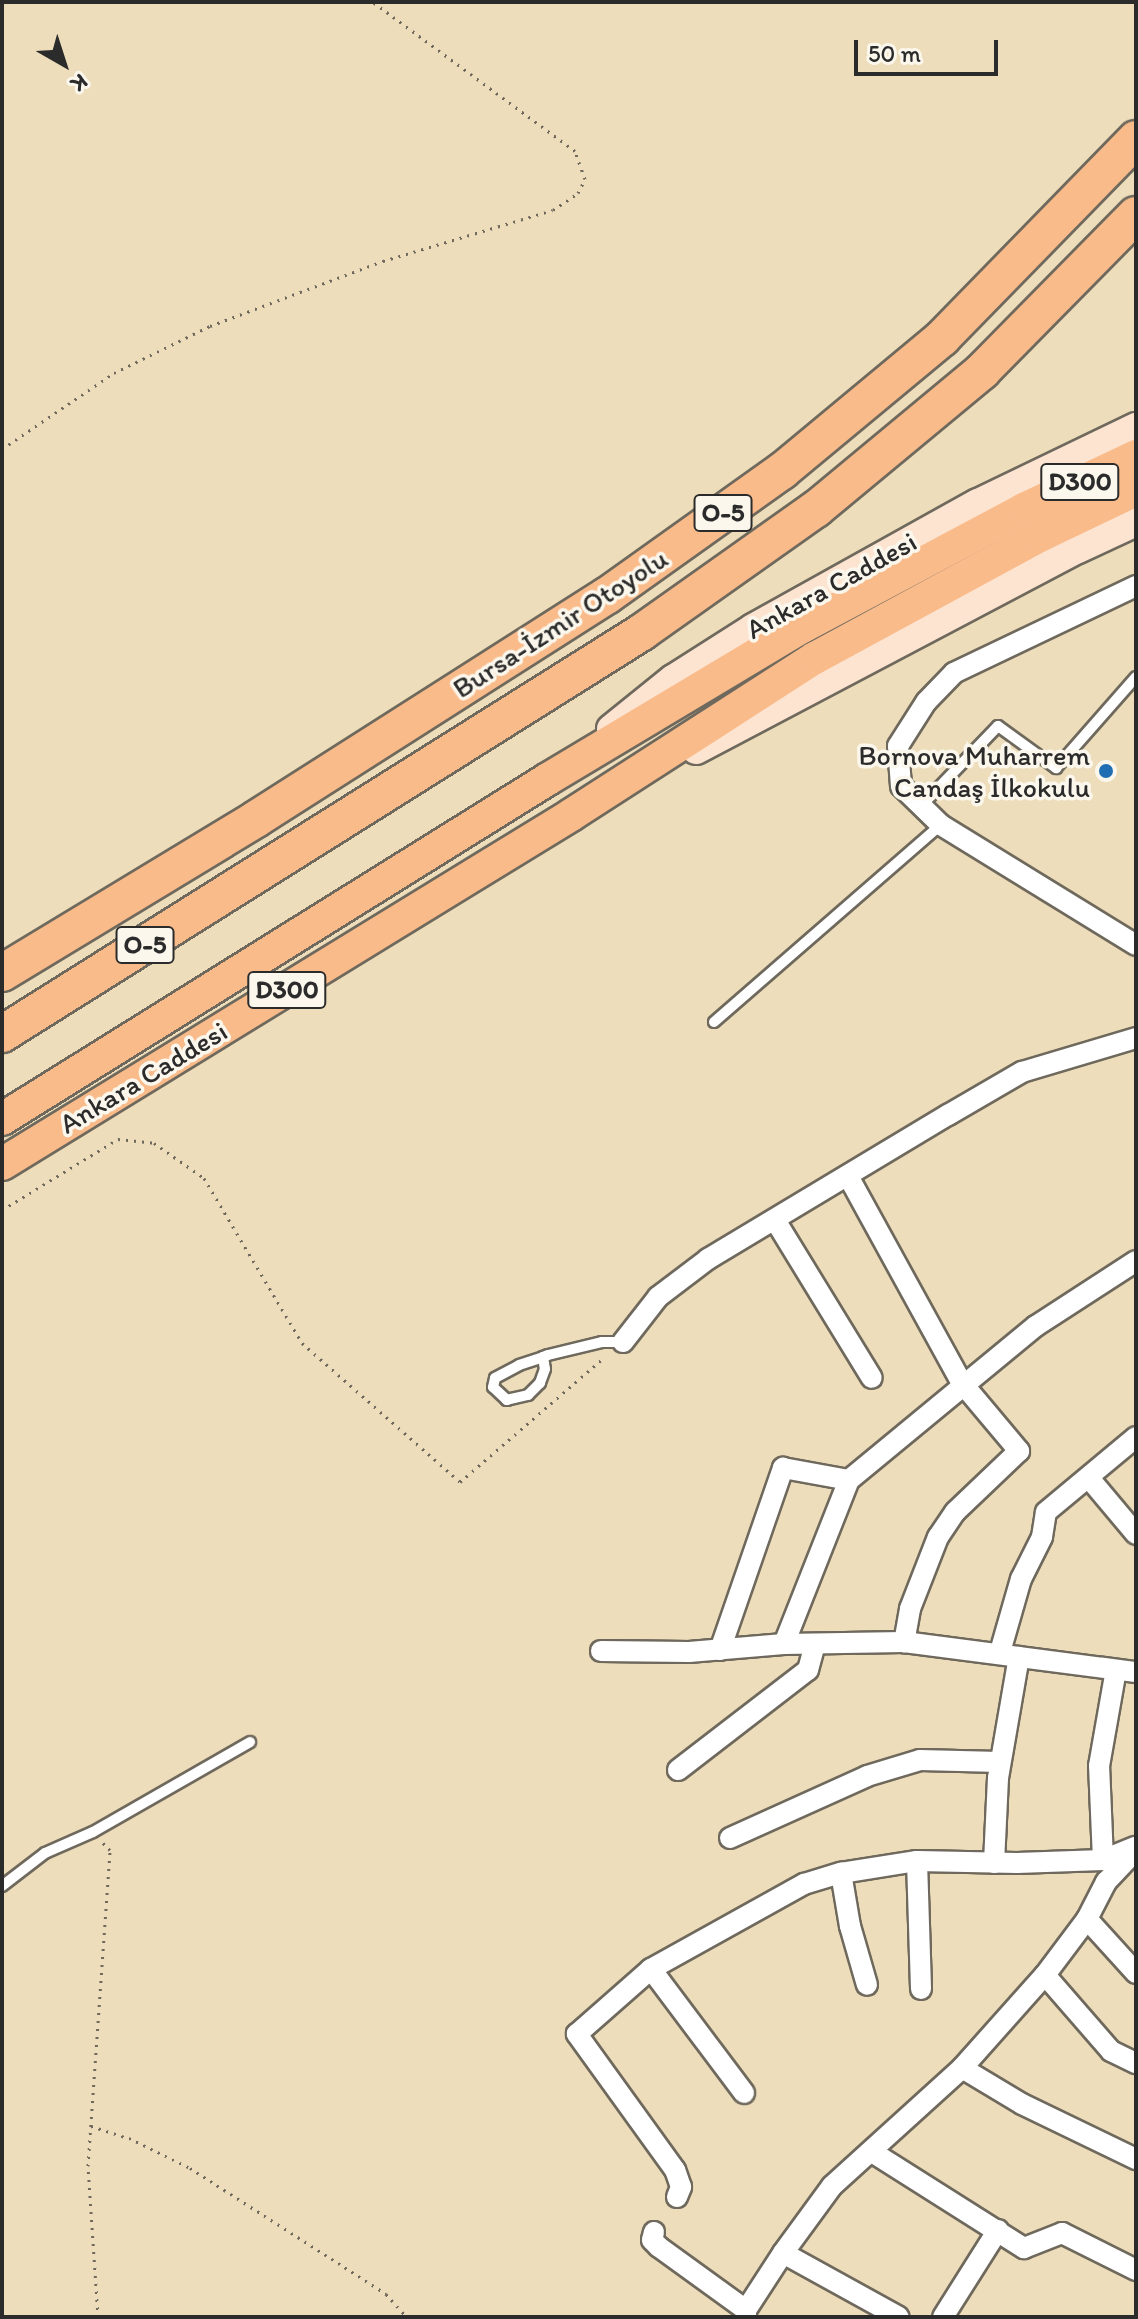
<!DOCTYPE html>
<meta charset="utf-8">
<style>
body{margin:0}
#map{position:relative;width:1138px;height:2319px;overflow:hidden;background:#edddba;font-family:Itim,sans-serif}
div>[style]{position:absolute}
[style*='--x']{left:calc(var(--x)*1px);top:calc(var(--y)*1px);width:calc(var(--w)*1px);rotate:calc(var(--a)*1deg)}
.path>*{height:3px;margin-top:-1.5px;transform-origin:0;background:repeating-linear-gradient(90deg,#6f695d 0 2px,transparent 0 8px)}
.roads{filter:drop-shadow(2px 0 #6f695d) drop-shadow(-2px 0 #6f695d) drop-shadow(0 2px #6f695d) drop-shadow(0 -2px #6f695d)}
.service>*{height:10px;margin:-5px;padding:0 5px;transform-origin:5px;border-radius:5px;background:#fff}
.minor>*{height:20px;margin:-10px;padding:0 10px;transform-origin:10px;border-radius:10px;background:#fff}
.secondary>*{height:28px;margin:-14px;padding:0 14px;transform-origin:14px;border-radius:14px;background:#fde4d1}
.trunk>*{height:32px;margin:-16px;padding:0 16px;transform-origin:16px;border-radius:16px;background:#fabb8b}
.motorway>*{height:36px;margin:-18px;padding:0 18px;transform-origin:18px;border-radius:18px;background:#fabb8b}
.dots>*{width:22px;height:22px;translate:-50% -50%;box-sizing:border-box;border:4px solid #fbf7ec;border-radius:50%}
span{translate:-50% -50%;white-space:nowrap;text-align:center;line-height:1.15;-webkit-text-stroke:7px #fbf7ec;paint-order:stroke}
.shield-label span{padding:2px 6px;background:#fbf7ec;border:2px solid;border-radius:6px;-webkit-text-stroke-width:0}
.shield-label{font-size:26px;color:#2b2b2b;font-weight:700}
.street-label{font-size:28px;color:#2b2b2b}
.poi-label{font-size:28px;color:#2b2b2b}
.right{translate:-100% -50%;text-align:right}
.frame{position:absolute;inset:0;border:4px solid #2b2b2b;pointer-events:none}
.north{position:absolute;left:24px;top:24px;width:80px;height:80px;-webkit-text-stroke:6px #fbf7ec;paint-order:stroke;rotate:141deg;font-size:22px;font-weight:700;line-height:32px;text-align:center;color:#2b2b2b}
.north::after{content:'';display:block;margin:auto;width:28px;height:36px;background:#2b2b2b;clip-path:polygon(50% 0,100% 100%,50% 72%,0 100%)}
.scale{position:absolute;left:854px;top:40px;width:144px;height:36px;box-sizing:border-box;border:4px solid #2b2b2b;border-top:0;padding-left:10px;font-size:24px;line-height:28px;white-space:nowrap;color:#2b2b2b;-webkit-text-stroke:6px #fbf7ec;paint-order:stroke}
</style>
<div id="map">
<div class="path">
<i style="--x:2;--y:449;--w:135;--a:-34.2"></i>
<i style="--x:114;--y:373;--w:107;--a:-26.1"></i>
<i style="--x:210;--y:326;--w:185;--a:-20.6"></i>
<i style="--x:383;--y:261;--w:177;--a:-16.7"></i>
<i style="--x:553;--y:210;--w:30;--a:-34"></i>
<i style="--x:578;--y:193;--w:16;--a:-63"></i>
<i style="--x:585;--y:179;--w:30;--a:-110"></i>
<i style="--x:575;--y:151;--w:251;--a:-143.6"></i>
<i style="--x:2;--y:1210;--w:136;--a:-31.5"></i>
<i style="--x:118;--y:1139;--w:36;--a:6"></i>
<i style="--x:154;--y:1143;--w:61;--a:35"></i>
<i style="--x:204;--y:1178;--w:192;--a:59.3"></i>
<i style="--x:302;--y:1343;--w:210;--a:41.3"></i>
<i style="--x:460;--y:1482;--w:191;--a:-40.8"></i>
<i style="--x:91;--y:2126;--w:40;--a:18"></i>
<i style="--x:129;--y:2138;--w:68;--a:26.2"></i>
<i style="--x:190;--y:2168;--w:233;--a:32.7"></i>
<i style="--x:386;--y:2294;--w:31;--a:48"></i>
<i style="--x:98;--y:2317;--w:151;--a:-93.8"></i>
<i style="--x:88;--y:2166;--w:317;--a:-86"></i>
<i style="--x:110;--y:1850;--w:10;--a:-135"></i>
</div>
<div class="roads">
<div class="service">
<i style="--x:921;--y:806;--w:111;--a:-46.1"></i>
<i style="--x:998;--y:726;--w:72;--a:35.9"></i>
<i style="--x:1056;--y:768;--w:121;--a:-48.7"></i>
<i style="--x:714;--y:1022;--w:301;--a:-41"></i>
<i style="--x:543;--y:1357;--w:12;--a:81"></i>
<i style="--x:545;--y:1369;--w:15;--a:110"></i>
<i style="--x:540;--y:1383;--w:17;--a:135"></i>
<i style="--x:528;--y:1395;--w:22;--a:167"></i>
<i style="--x:507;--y:1400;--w:19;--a:-137"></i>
<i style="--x:493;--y:1387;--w:9;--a:-77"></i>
<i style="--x:495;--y:1378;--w:27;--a:-28"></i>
<i style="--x:519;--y:1365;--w:25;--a:-18"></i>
<i style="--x:543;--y:1357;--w:5;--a:-22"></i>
<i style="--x:548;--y:1355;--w:56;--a:-13.5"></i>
<i style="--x:602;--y:1342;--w:21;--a:0"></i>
<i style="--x:2;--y:1886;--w:54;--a:-37.5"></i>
<i style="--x:45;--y:1853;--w:52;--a:-23.6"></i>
<i style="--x:93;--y:1832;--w:181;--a:-29.8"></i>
</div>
<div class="minor">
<i style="--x:1136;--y:586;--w:202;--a:154.5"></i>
<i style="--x:954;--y:673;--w:40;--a:134"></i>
<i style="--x:926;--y:702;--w:52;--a:122.5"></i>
<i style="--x:898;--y:746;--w:40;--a:85.7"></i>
<i style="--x:901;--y:786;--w:56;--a:44.3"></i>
<i style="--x:941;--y:825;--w:229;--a:31.6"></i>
<i style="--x:848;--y:1176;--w:236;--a:61.2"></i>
<i style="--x:962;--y:1383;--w:89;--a:50"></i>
<i style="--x:1019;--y:1451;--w:88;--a:136.4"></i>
<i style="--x:955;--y:1512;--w:30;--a:124"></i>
<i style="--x:938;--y:1537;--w:77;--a:111.3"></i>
<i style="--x:910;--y:1609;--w:34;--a:100"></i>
<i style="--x:775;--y:1220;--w:185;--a:58.5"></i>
<i style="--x:623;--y:1342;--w:57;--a:-52.1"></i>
<i style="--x:658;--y:1297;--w:63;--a:-37.2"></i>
<i style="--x:708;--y:1259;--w:280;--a:-31"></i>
<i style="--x:948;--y:1115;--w:86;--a:-30.2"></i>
<i style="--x:1022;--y:1072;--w:119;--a:-16.6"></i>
<i style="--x:1089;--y:1478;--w:73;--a:50"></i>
<i style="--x:784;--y:1644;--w:176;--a:-68.4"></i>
<i style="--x:849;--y:1480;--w:242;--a:-39.5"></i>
<i style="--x:1036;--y:1326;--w:119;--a:-33"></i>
<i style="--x:720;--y:1650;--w:193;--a:-70.9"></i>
<i style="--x:783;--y:1468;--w:67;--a:10.3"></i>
<i style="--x:601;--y:1651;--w:88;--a:0.7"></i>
<i style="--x:689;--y:1652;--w:95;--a:-4.8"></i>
<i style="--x:784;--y:1644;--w:120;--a:-1"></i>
<i style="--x:904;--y:1642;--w:234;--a:7.4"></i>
<i style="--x:1000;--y:1652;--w:76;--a:-74"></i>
<i style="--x:1021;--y:1579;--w:47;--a:-63.4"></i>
<i style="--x:1042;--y:1537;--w:25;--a:-81"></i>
<i style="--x:1046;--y:1512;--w:117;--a:-39.8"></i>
<i style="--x:678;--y:1770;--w:164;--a:-37.6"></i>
<i style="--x:808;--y:1670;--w:27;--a:-75"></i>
<i style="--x:730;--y:1838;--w:150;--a:-24.3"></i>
<i style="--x:867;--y:1776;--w:55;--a:-16.8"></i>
<i style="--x:920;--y:1760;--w:80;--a:1.4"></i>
<i style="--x:1103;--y:1860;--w:94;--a:-92.4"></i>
<i style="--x:1099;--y:1766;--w:97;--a:-80"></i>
<i style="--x:917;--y:1861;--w:128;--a:88.2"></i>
<i style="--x:994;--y:1863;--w:85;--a:-87.3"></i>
<i style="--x:998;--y:1778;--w:123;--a:-80.2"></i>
<i style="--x:841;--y:1873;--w:54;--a:80.4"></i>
<i style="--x:850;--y:1926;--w:61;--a:73.9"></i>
<i style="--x:1087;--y:1919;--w:73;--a:47.8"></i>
<i style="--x:651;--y:1969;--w:155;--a:53.1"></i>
<i style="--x:1045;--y:1975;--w:101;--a:49"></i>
<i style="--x:1111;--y:2051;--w:28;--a:26"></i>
<i style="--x:962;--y:2068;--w:125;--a:-48.3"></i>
<i style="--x:1045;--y:1975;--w:70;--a:-53.1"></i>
<i style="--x:1087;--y:1919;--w:42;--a:-62.8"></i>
<i style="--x:1106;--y:1882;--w:44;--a:-46.8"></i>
<i style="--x:872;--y:2152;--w:180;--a:32.3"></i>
<i style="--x:1024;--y:2248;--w:41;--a:-21.5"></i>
<i style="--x:1062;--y:2233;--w:83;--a:26.6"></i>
<i style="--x:677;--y:2197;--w:11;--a:-68"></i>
<i style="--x:681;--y:2187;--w:18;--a:-109"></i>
<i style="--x:675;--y:2170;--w:168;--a:-125.8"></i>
<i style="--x:577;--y:2034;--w:98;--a:-41.3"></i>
<i style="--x:651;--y:1969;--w:175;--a:-29.1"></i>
<i style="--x:804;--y:1884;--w:39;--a:-17"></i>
<i style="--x:841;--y:1873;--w:77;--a:-9"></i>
<i style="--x:917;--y:1861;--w:100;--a:1.1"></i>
<i style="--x:1017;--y:1863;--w:86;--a:-2"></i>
<i style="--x:1103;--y:1860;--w:35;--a:-22"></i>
<i style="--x:654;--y:2232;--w:8;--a:104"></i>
<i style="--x:652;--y:2240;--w:10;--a:45"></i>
<i style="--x:659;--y:2247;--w:107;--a:35.9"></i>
<i style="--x:783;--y:2253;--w:132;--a:28.9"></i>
<i style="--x:746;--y:2317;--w:7;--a:-90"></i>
<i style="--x:746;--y:2310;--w:68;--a:-57"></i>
<i style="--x:783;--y:2253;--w:83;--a:-53.8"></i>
<i style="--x:832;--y:2186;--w:176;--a:-42.2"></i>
<i style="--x:962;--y:2068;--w:70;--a:31"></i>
<i style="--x:1022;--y:2104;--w:127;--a:25.8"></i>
<i style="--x:943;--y:2317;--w:103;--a:-57.7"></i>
</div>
<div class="secondary">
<i style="--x:611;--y:729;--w:80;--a:-38.9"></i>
<i style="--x:673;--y:679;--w:95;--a:-32.5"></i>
<i style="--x:753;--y:628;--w:257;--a:-29.1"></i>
<i style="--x:978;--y:503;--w:175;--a:-25.7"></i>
<i style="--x:696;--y:750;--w:432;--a:-27.8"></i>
<i style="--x:1078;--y:549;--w:64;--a:-25"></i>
</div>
<div class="trunk">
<i style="--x:2;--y:1119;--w:643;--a:-31.91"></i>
<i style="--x:548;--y:779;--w:298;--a:-30.9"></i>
<i style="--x:804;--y:626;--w:249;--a:-28"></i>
<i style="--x:1024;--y:509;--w:124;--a:-25.3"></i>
<i style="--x:2;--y:1164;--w:668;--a:-31.52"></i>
<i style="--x:571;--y:815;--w:290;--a:-32.8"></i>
<i style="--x:815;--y:658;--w:256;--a:-28.5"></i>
<i style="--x:1040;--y:536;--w:106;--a:-25.6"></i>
</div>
<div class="motorway">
<i style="--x:2;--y:973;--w:297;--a:-31.2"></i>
<i style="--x:256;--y:819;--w:417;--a:-32.5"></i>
<i style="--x:608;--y:595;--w:214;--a:-35.5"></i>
<i style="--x:782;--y:471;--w:208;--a:-39.7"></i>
<i style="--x:942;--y:338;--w:278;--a:-45.7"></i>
<i style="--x:2;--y:1034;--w:756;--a:-32.13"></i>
<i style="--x:642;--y:632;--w:213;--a:-35.3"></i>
<i style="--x:816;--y:509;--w:216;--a:-39.7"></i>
<i style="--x:982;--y:371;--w:219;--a:-45.4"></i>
</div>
</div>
<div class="dots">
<i style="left:1106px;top:771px;background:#1f6fb2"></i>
</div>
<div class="shield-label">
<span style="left:1080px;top:482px">D300</span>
<span style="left:723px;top:513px">O-5</span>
<span style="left:145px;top:945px">O-5</span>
<span style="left:287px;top:990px">D300</span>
</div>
<div class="street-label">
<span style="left:831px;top:585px;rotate:-29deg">Ankara Caddesi</span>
<span style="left:560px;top:623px;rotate:-33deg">Bursa-İzmir Otoyolu</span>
<span style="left:143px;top:1077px;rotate:-31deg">Ankara Caddesi</span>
</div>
<div class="poi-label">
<span class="right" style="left:1090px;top:771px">Bornova Muharrem<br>Candaş İlkokulu</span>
</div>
<div class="frame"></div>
<div class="north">K</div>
<div class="scale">50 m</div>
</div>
